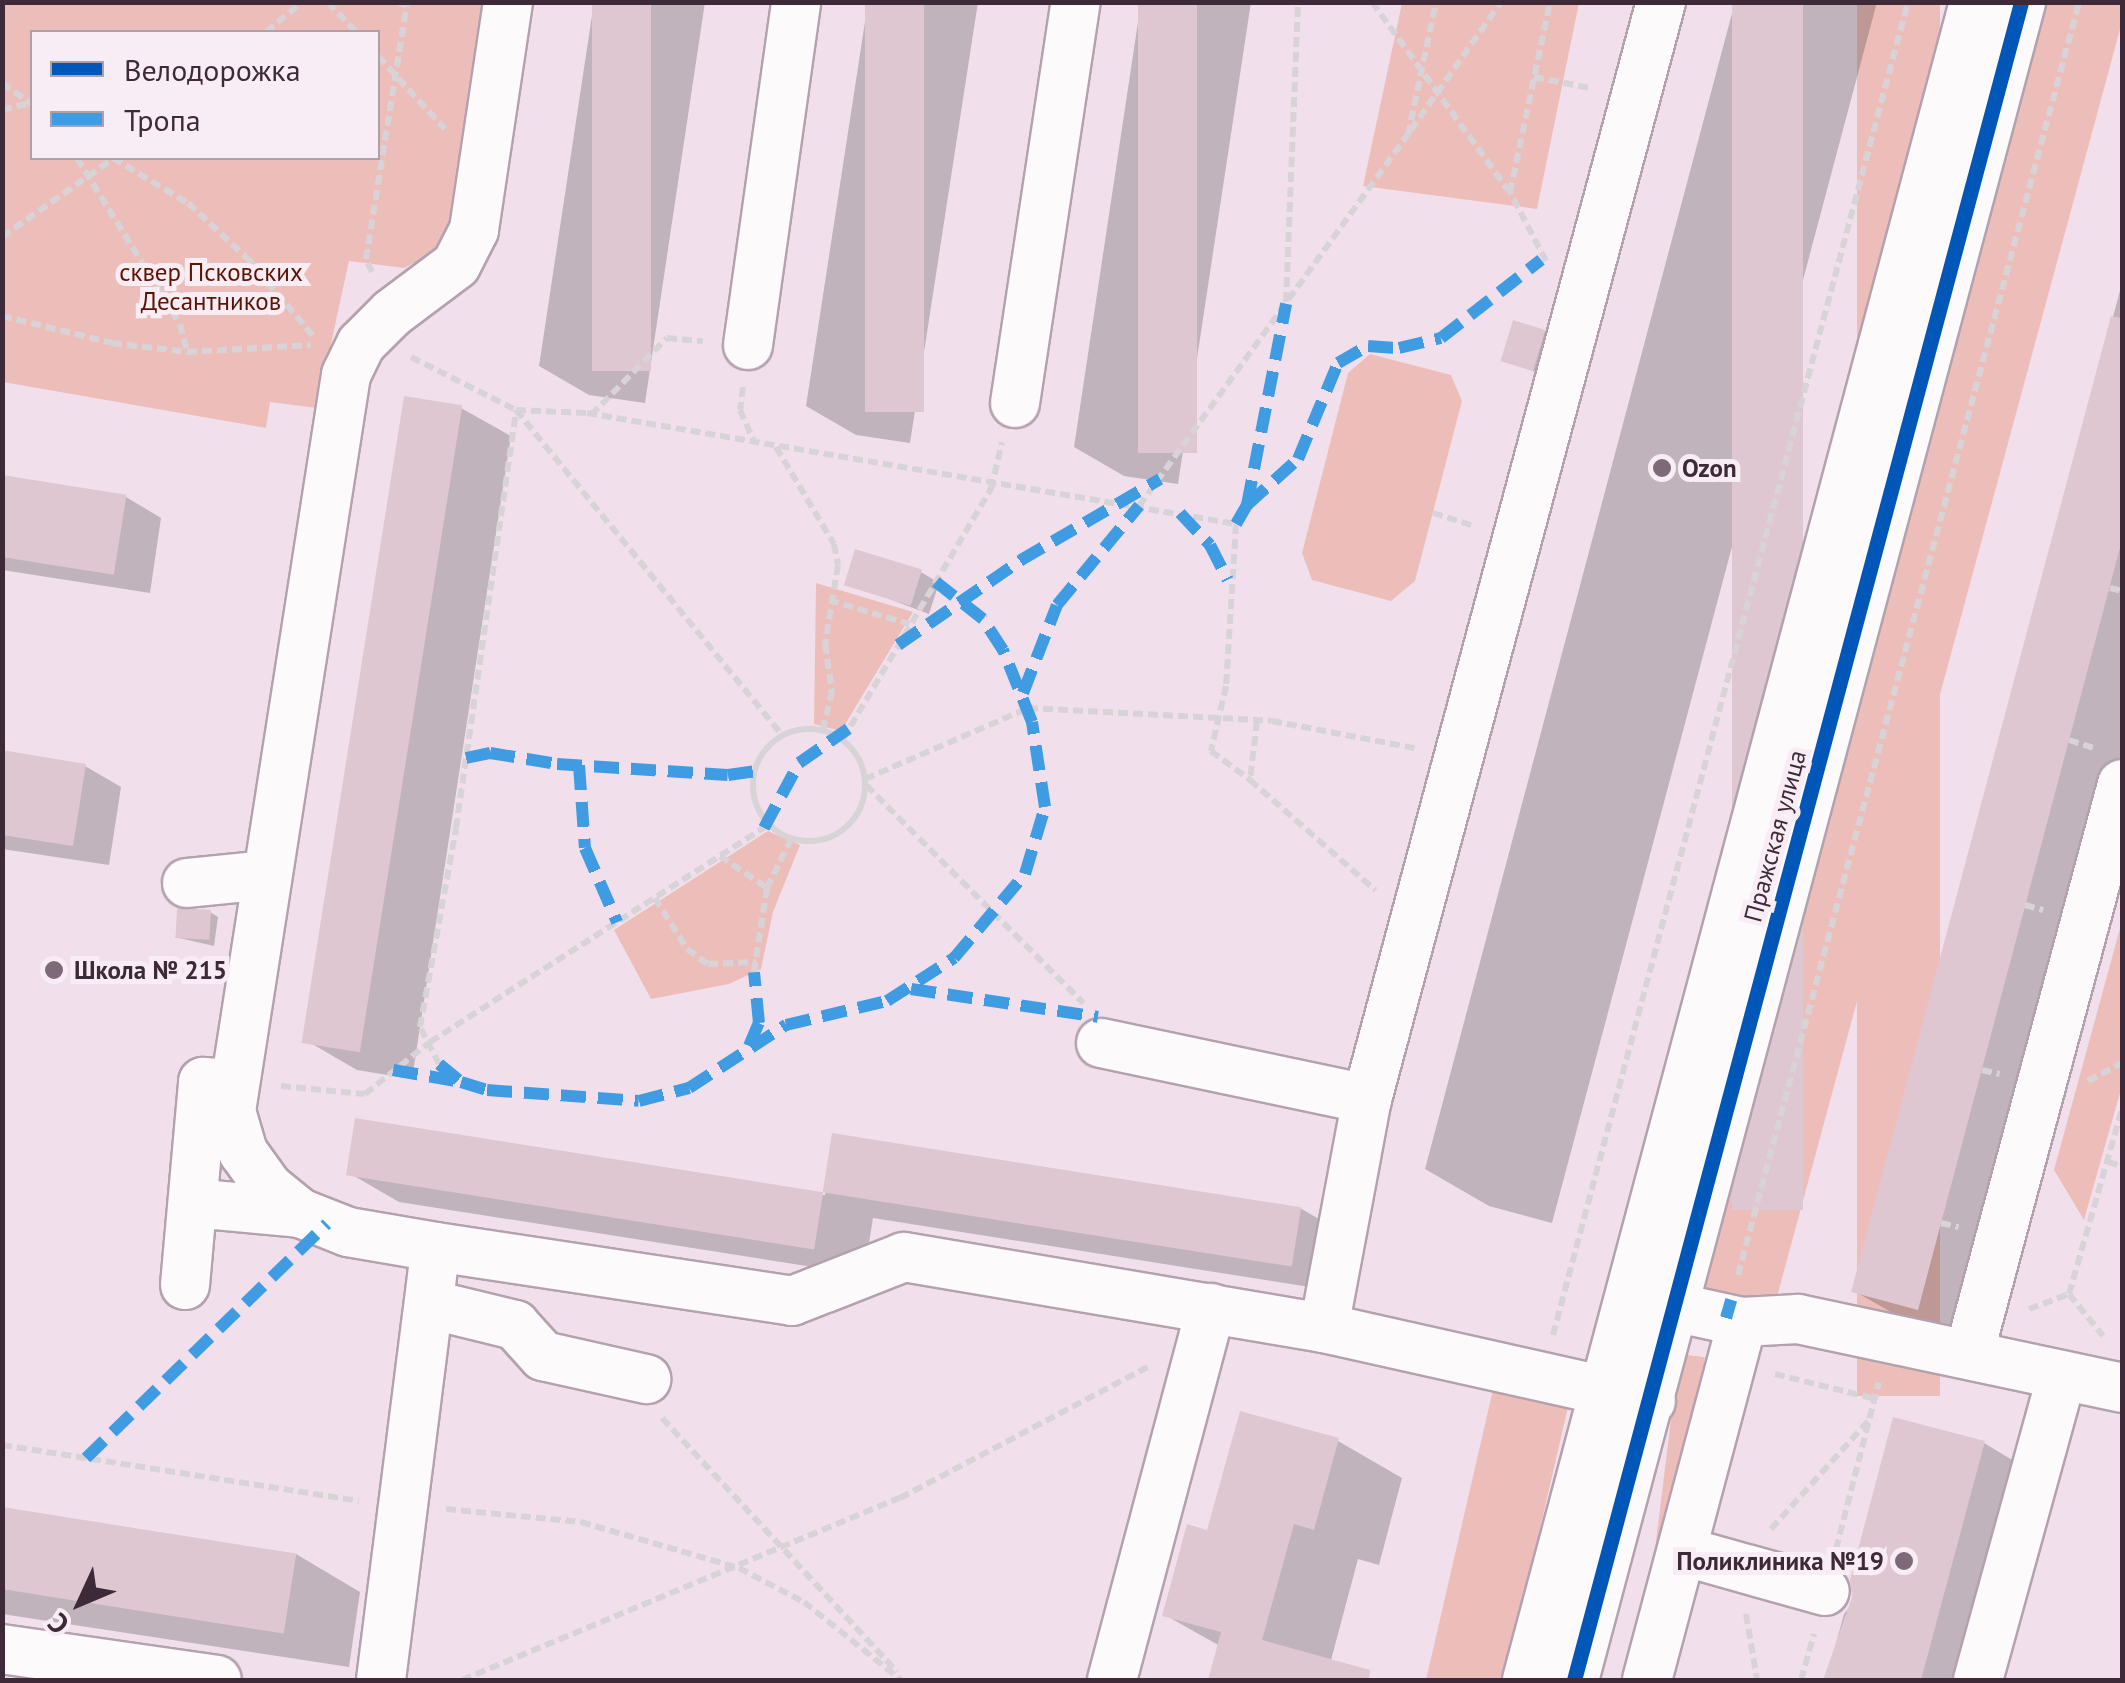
<!DOCTYPE html>
<meta charset="utf-8">
<style>
body{margin:0}
#map{position:relative;width:2125px;height:1683px;overflow:hidden;background:#f1e0ec;font-family:"PT Sans",sans-serif}
div>[style]{position:absolute}
[style*='--x']{left:calc(var(--x)*1px);top:calc(var(--y)*1px);width:calc(var(--w)*1px);rotate:calc(var(--a)*1deg)}
.green>*{inset:0;background:#edbeb9;transform-origin:0 0}
.shadow>*{inset:0;background:#0003}
.building>*{inset:0;background:#dfc7d2;transform-origin:0 0}
.path>*{height:6px;margin-top:-3px;transform-origin:0;background:repeating-linear-gradient(90deg,#d8d3d7 0 10px,transparent 0 15px)}
.path>.ring{margin:-3px;padding:0;box-sizing:content-box;background:none;border:6px solid #d8d3d7;border-radius:50%}
.roads{filter:drop-shadow(2px 0 #b3a2ae) drop-shadow(-2px 0 #b3a2ae) drop-shadow(0 2px #b3a2ae) drop-shadow(0 -2px #b3a2ae)}
.minor>*{height:48px;margin:-24px;padding:0 24px;transform-origin:24px;border-radius:24px;background:#fdfafc}
.quiet>*{height:12px;margin-top:-6px;transform-origin:0;background:repeating-linear-gradient(90deg,#3f9ce2 0 25px,transparent 0 37px)}
.cycleway>*{height:15px;margin:-7.5px;padding:0 7.5px;transform-origin:7.5px;border-radius:7.5px;background:#0057b8}
.dots>*{width:28px;height:28px;translate:-50% -50%;box-sizing:border-box;border:5px solid #f8edf5;border-radius:50%}
span{translate:-50% -50%;white-space:nowrap;text-align:center;line-height:1.15;-webkit-text-stroke:10px #f8edf5;paint-order:stroke}
.park-label{font-size:25px;color:#5e1300}
.poi-label{font-size:25px;color:#3e2938;font-weight:700}
.left{translate:0 -50%;text-align:left}
.right{translate:-100% -50%;text-align:right}
.street-label{font-size:25px;color:#3e2938}
.frame{position:absolute;inset:0;border:5px solid #3e2938;pointer-events:none}
.legend{position:absolute;left:30px;top:30px;width:350px;height:130px;box-sizing:border-box;background:#f8edf5;border:2px solid #ae9fa9;margin:0;padding:12px 18px;list-style:none;font-size:30px;color:#3e2938}
.legend li{display:flex;align-items:center;gap:20px;height:50px}
.legend b{width:50px;border:2px solid #ae9fa9}
.north{position:absolute;left:30px;top:1553px;width:100px;height:100px;-webkit-text-stroke:8px #f8edf5;paint-order:stroke;rotate:226deg;font-size:28px;font-weight:700;line-height:40px;text-align:center;color:#3e2938}
.north::after{content:'';display:block;margin:auto;width:35px;height:45px;background:#3e2938;clip-path:polygon(50% 0,100% 100%,50% 72%,0 100%)}
</style>
<div id="map">
<div class="green">
<i style="clip-path:polygon(evenodd,2px 3px,488px 3px,451px 245px,404px 268px,349px 261px,317px 408px,270px 402px,266px 428px,3px 382px,2px 3px,32px 32px,378px 32px,378px 158px,32px 158px,32px 32px)"></i>
<i style="clip-path:polygon(1402px 3px,1579px 3px,1537px 209px,1363px 186px)"></i>
<i style="left:1857px;top:3px;width:83px;height:1393px"></i>
<i style="clip-path:polygon(2040px 3px,2122px 3px,2122px 22px,1774px 1308px,1694px 1291px)"></i>
<i style="clip-path:polygon(1370px 354px,1451px 375px,1462px 401px,1415px 581px,1391px 601px,1312px 580px,1302px 553px,1348px 373px)"></i>
<i style="clip-path:polygon(816px 583px,913px 612px,841px 731px,814px 724px)"></i>
<i style="clip-path:polygon(768px 831px,800px 845px,773px 912px,761px 969px,729px 984px,651px 999px,614px 930px)"></i>
<i style="clip-path:polygon(2122px 921px,2122px 1086px,2084px 1220px,2054px 1170px)"></i>
<i style="left:1679px;top:1354px;width:26px;height:337px;rotate:7deg"></i>
<i style="left:1495px;top:1381px;width:77px;height:309px;rotate:13deg"></i>
</div>
<div class="shadow">
<i style="clip-path:polygon(594px 2px,705px 2px,645px 403px,589px 395px,539px 366px)"></i>
<i style="clip-path:polygon(868px 2px,978px 2px,910px 443px,856px 435px,806px 406px)"></i>
<i style="clip-path:polygon(1141px 2px,1251px 2px,1178px 484px,1124px 476px,1074px 447px)"></i>
<i style="clip-path:polygon(1735px 2px,1877px 2px,1552px 1223px,1489px 1206px,1425px 1169px)"></i>
<i style="clip-path:polygon(2122px 283px,2122px 818px,1982px 1345px,1919px 1328px,1854px 1291px)"></i>
<i style="clip-path:polygon(1544px 332px,1552px 337px,1541px 374px,1503px 360px)"></i>
<i style="clip-path:polygon(461px 408px,511px 436px,412px 1079px,357px 1070px,307px 1041px)"></i>
<i style="clip-path:polygon(2px 478px,126px 497px,161px 518px,150px 593px,2px 570px)"></i>
<i style="clip-path:polygon(921px 572px,939px 583px,929px 614px,847px 583px)"></i>
<i style="clip-path:polygon(2px 753px,85px 766px,121px 787px,109px 865px,2px 849px)"></i>
<i style="clip-path:polygon(210px 912px,218px 917px,214px 946px,175px 937px)"></i>
<i style="clip-path:polygon(834px 1136px,1300px 1208px,1350px 1237px,1341px 1292px,873px 1218px,864px 1275px,399px 1202px,349px 1173px,825px 1195px)"></i>
<i style="clip-path:polygon(1338px 1441px,1402px 1478px,1379px 1565px,1358px 1559px,1330px 1664px,1358px 1680px,1210px 1680px,1220px 1646px,1165px 1615px,1209px 1533px)"></i>
<i style="clip-path:polygon(1984px 1443px,2019px 1464px,1962px 1680px,1826px 1680px,1844px 1614px)"></i>
<i style="clip-path:polygon(2px 1509px,296px 1554px,360px 1592px,349px 1667px,2px 1614px)"></i>
</div>
<div class="building">
<i style="left:592px;top:2px;width:59px;height:369px"></i>
<i style="left:865px;top:2px;width:59px;height:410px"></i>
<i style="left:1138px;top:2px;width:59px;height:451px"></i>
<i style="left:1732px;top:2px;width:71px;height:1208px"></i>
<i style="clip-path:polygon(2111px 316px,2122px 318px,2122px 540px,1918px 1310px,1851px 1292px)"></i>
<i style="left:1513px;top:320px;width:34px;height:43px;rotate:17deg"></i>
<i style="left:404px;top:396px;width:59px;height:655px;rotate:9deg"></i>
<i style="left:2px;top:475px;width:126px;height:81px;rotate:9deg"></i>
<i style="left:855px;top:549px;width:70px;height:38px;rotate:17deg"></i>
<i style="clip-path:polygon(2px 750px,86px 764px,73px 846px,2px 835px)"></i>
<i style="left:177px;top:908px;width:34px;height:30px;rotate:3deg"></i>
<i style="left:355px;top:1118px;width:474px;height:58px;rotate:9deg"></i>
<i style="left:832px;top:1133px;width:475px;height:60px;rotate:9deg"></i>
<i style="clip-path:polygon(1240px 1411px,1339px 1438px,1314px 1530px,1294px 1524px,1262px 1640px,1370px 1670px,1369px 1680px,1208px 1680px,1221px 1632px,1162px 1616px,1187px 1524px,1207px 1530px)"></i>
<i style="clip-path:polygon(1893px 1417px,1985px 1441px,1921px 1680px,1823px 1680px,1852px 1597px,1850px 1580px)"></i>
<i style="left:2px;top:1507px;width:298px;height:81px;rotate:9deg"></i>
</div>
<div class="path">
<i style="--x:328;--y:2;--w:41;--a:47"></i>
<i style="--x:397;--y:2;--w:10;--a:24"></i>
<i style="--x:1372;--y:2;--w:233;--a:54.1"></i>
<i style="--x:266;--y:32;--w:47;--a:-39.8"></i>
<i style="--x:378;--y:56;--w:99;--a:47.5"></i>
<i style="--x:1534;--y:77;--w:57;--a:11.1"></i>
<i style="--x:2;--y:83;--w:37;--a:35"></i>
<i style="--x:2;--y:110;--w:29;--a:-14"></i>
<i style="--x:1411;--y:130;--w:156;--a:-54.9"></i>
<i style="--x:77;--y:158;--w:195;--a:58.2"></i>
<i style="--x:180;--y:324;--w:29;--a:76"></i>
<i style="--x:113;--y:158;--w:87;--a:31"></i>
<i style="--x:188;--y:203;--w:82;--a:43"></i>
<i style="--x:248;--y:259;--w:104;--a:49.7"></i>
<i style="--x:2;--y:237;--w:137;--a:-35.2"></i>
<i style="--x:1546;--y:261;--w:78;--a:-117.6"></i>
<i style="--x:1510;--y:192;--w:194;--a:-78.1"></i>
<i style="--x:372;--y:272;--w:14;--a:-115"></i>
<i style="--x:366;--y:259;--w:260;--a:-80.9"></i>
<i style="--x:1286;--y:302;--w:300;--a:-87.7"></i>
<i style="--x:2;--y:316;--w:113;--a:13.8"></i>
<i style="--x:112;--y:343;--w:76;--a:6.8"></i>
<i style="--x:187;--y:352;--w:124;--a:-3.2"></i>
<i style="--x:411;--y:357;--w:118;--a:26.8"></i>
<i style="--x:516;--y:410;--w:420;--a:50.7"></i>
<i style="--x:743;--y:387;--w:23;--a:97"></i>
<i style="--x:740;--y:410;--w:37;--a:66"></i>
<i style="--x:591;--y:415;--w:108;--a:-45.4"></i>
<i style="--x:667;--y:338;--w:36;--a:5"></i>
<i style="--x:776;--y:447;--w:113;--a:59.1"></i>
<i style="--x:834;--y:544;--w:21;--a:79"></i>
<i style="--x:838;--y:565;--w:80;--a:99.3"></i>
<i style="--x:825;--y:644;--w:48;--a:81.5"></i>
<i style="--x:832;--y:691;--w:40;--a:103"></i>
<i style="--x:1139;--y:506;--w:458;--a:-54.1"></i>
<i style="--x:1408;--y:135;--w:136;--a:-78.1"></i>
<i style="--x:1433;--y:513;--w:43;--a:17.6"></i>
<i style="--x:2110;--y:588;--w:12;--a:14"></i>
<i style="--x:829;--y:600;--w:84;--a:16.7"></i>
<i style="--x:1257;--y:721;--w:59;--a:96.8"></i>
<i style="--x:1250;--y:780;--w:167;--a:41.3"></i>
<i class="ring" style="left:753px;top:729px;width:106px;height:106px"></i>
<i style="--x:843;--y:739;--w:291;--a:-59.4"></i>
<i style="--x:991;--y:489;--w:48;--a:-76.8"></i>
<i style="--x:2069;--y:740;--w:29;--a:18"></i>
<i style="--x:865;--y:779;--w:178;--a:-23.5"></i>
<i style="--x:1028;--y:708;--w:244;--a:3"></i>
<i style="--x:1272;--y:721;--w:145;--a:10.8"></i>
<i style="--x:866;--y:785;--w:308;--a:45.1"></i>
<i style="--x:720;--y:856;--w:57;--a:34.2"></i>
<i style="--x:655;--y:898;--w:60;--a:57.9"></i>
<i style="--x:687;--y:949;--w:26;--a:36"></i>
<i style="--x:708;--y:964;--w:48;--a:-2.4"></i>
<i style="--x:2025;--y:905;--w:19;--a:16"></i>
<i style="--x:754;--y:972;--w:85;--a:-81.2"></i>
<i style="--x:767;--y:888;--w:55;--a:-63.9"></i>
<i style="--x:439;--y:1064;--w:42;--a:-117.2"></i>
<i style="--x:420;--y:1027;--w:202;--a:-79.7"></i>
<i style="--x:456;--y:828;--w:422;--a:-81.8"></i>
<i style="--x:516;--y:410;--w:71;--a:2.4"></i>
<i style="--x:587;--y:413;--w:658;--a:9.71"></i>
<i style="--x:1236;--y:524;--w:162;--a:93.5"></i>
<i style="--x:1226;--y:686;--w:67;--a:103"></i>
<i style="--x:1211;--y:751;--w:49;--a:36.6"></i>
<i style="--x:1982;--y:1070;--w:18;--a:13"></i>
<i style="--x:2088;--y:1081;--w:38;--a:-28"></i>
<i style="--x:281;--y:1086;--w:84;--a:5.4"></i>
<i style="--x:365;--y:1094;--w:83;--a:-38.7"></i>
<i style="--x:430;--y:1042;--w:402;--a:-32.7"></i>
<i style="--x:2108;--y:1162;--w:15;--a:16"></i>
<i style="--x:1941;--y:1223;--w:18;--a:13"></i>
<i style="--x:1738;--y:1275;--w:1318;--a:-75"></i>
<i style="--x:2069;--y:1294;--w:54;--a:51"></i>
<i style="--x:2029;--y:1309;--w:43;--a:-20.6"></i>
<i style="--x:2069;--y:1294;--w:192;--a:-74"></i>
<i style="--x:1553;--y:1335;--w:1379;--a:-75.09"></i>
<i style="--x:1775;--y:1374;--w:104;--a:13.9"></i>
<i style="--x:662;--y:1418;--w:346;--a:47.2"></i>
<i style="--x:2;--y:1445;--w:361;--a:8.9"></i>
<i style="--x:446;--y:1509;--w:136;--a:5.5"></i>
<i style="--x:581;--y:1522;--w:165;--a:16.2"></i>
<i style="--x:739;--y:1568;--w:73;--a:27.6"></i>
<i style="--x:804;--y:1602;--w:124;--a:38.8"></i>
<i style="--x:1771;--y:1529;--w:148;--a:-48"></i>
<i style="--x:1836;--y:1549;--w:172;--a:-75.6"></i>
<i style="--x:1746;--y:1614;--w:67;--a:80.5"></i>
<i style="--x:462;--y:1680;--w:474;--a:-22.6"></i>
<i style="--x:900;--y:1498;--w:284;--a:-27.9"></i>
<i style="--x:1801;--y:1680;--w:48;--a:-74.2"></i>
</div>
<div class="roads">
<div class="minor">
<i style="--x:508;--y:2;--w:231;--a:98.5"></i>
<i style="--x:474;--y:230;--w:39;--a:117"></i>
<i style="--x:456;--y:265;--w:80;--a:143.1"></i>
<i style="--x:392;--y:313;--w:44;--a:135"></i>
<i style="--x:361;--y:344;--w:34;--a:116"></i>
<i style="--x:346;--y:375;--w:745;--a:98.88"></i>
<i style="--x:231;--y:1111;--w:43;--a:73.7"></i>
<i style="--x:243;--y:1152;--w:44;--a:54.2"></i>
<i style="--x:269;--y:1188;--w:40;--a:39"></i>
<i style="--x:300;--y:1213;--w:52;--a:21.6"></i>
<i style="--x:348;--y:1232;--w:89;--a:9.7"></i>
<i style="--x:436;--y:1247;--w:360;--a:8.6"></i>
<i style="--x:792;--y:1301;--w:120;--a:-21.4"></i>
<i style="--x:904;--y:1257;--w:426;--a:9.6"></i>
<i style="--x:1324;--y:1328;--w:335;--a:12.6"></i>
<i style="--x:748;--y:345;--w:346;--a:-82"></i>
<i style="--x:1015;--y:403;--w:406;--a:-81.4"></i>
<i style="--x:187;--y:883;--w:80;--a:-5.7"></i>
<i style="--x:1101;--y:1043;--w:272;--a:11.9"></i>
<i style="--x:193;--y:1203;--w:107;--a:5.3"></i>
<i style="--x:185;--y:1285;--w:204;--a:-84.9"></i>
<i style="--x:203;--y:1082;--w:22;--a:3"></i>
<i style="--x:1646;--y:1301;--w:98;--a:12.3"></i>
<i style="--x:1742;--y:1322;--w:56;--a:-3.1"></i>
<i style="--x:1798;--y:1319;--w:331;--a:12"></i>
<i style="--x:429;--y:1304;--w:89;--a:13.7"></i>
<i style="--x:515;--y:1325;--w:42;--a:47.9"></i>
<i style="--x:543;--y:1356;--w:106;--a:12.6"></i>
<i style="--x:1324;--y:1328;--w:233;--a:-79.4"></i>
<i style="--x:1367;--y:1099;--w:1136;--a:-75"></i>
<i style="--x:1969;--y:1354;--w:590;--a:-74.97"></i>
<i style="--x:1686;--y:1552;--w:144;--a:15.7"></i>
<i style="--x:2;--y:1649;--w:217;--a:8.2"></i>
<i style="--x:381;--y:1680;--w:436;--a:-82.8"></i>
<i style="--x:1112;--y:1680;--w:385;--a:-75.1"></i>
<i style="--x:1527;--y:1680;--w:1737;--a:-75.08"></i>
<i style="--x:1574;--y:1680;--w:1737;--a:-75.08"></i>
<i style="--x:1647;--y:1680;--w:370;--a:-75.1"></i>
<i style="--x:1978;--y:1680;--w:315;--a:-74.6"></i>
</div>
</div>
<div class="quiet">
<i style="--x:1247;--y:505;--w:69;--a:-42"></i>
<i style="--x:1298;--y:459;--w:104;--a:-67.4"></i>
<i style="--x:1338;--y:363;--w:34;--a:-30"></i>
<i style="--x:1368;--y:346;--w:31;--a:4"></i>
<i style="--x:1399;--y:348;--w:43;--a:-13.4"></i>
<i style="--x:1441;--y:338;--w:127;--a:-38"></i>
<i style="--x:1180;--y:513;--w:44;--a:46.8"></i>
<i style="--x:1210;--y:545;--w:39;--a:63"></i>
<i style="--x:1236;--y:524;--w:22;--a:-60"></i>
<i style="--x:1247;--y:505;--w:205;--a:-79"></i>
<i style="--x:898;--y:645;--w:150;--a:-34.6"></i>
<i style="--x:1021;--y:560;--w:161;--a:-30.2"></i>
<i style="--x:1023;--y:693;--w:94;--a:-68.9"></i>
<i style="--x:1057;--y:605;--w:129;--a:-50.4"></i>
<i style="--x:466;--y:758;--w:25;--a:-12"></i>
<i style="--x:490;--y:753;--w:68;--a:9.3"></i>
<i style="--x:557;--y:764;--w:171;--a:3.7"></i>
<i style="--x:728;--y:775;--w:27;--a:-8"></i>
<i style="--x:579;--y:765;--w:83;--a:85.9"></i>
<i style="--x:585;--y:848;--w:81;--a:66.6"></i>
<i style="--x:764;--y:828;--w:74;--a:-61.7"></i>
<i style="--x:799;--y:763;--w:60;--a:-34.8"></i>
<i style="--x:911;--y:989;--w:189;--a:8.5"></i>
<i style="--x:749;--y:1046;--w:25;--a:-67"></i>
<i style="--x:759;--y:1023;--w:51;--a:-95.6"></i>
<i style="--x:439;--y:1064;--w:28;--a:39"></i>
<i style="--x:461;--y:1082;--w:27;--a:17"></i>
<i style="--x:487;--y:1090;--w:152;--a:4.1"></i>
<i style="--x:639;--y:1101;--w:52;--a:-14.6"></i>
<i style="--x:689;--y:1088;--w:116;--a:-33"></i>
<i style="--x:786;--y:1025;--w:104;--a:-13.4"></i>
<i style="--x:887;--y:1001;--w:80;--a:-32.7"></i>
<i style="--x:954;--y:958;--w:110;--a:-49.8"></i>
<i style="--x:1025;--y:874;--w:70;--a:-73.4"></i>
<i style="--x:1045;--y:807;--w:86;--a:-98.7"></i>
<i style="--x:1032;--y:722;--w:78;--a:-111.9"></i>
<i style="--x:1003;--y:650;--w:37;--a:-123"></i>
<i style="--x:983;--y:619;--w:60;--a:-141.8"></i>
<i style="--x:393;--y:1070;--w:64;--a:9.9"></i>
<i style="--x:1726;--y:1318;--w:19;--a:-74"></i>
<i style="--x:86;--y:1458;--w:336;--a:-44.2"></i>
</div>
<div class="cycleway">
<i style="--x:1574;--y:1680;--w:1737;--a:-75.08"></i>
</div>
<div class="dots">
<i style="left:1662px;top:468px;background:#7d6977"></i>
<i style="left:54px;top:970px;background:#7d6977"></i>
<i style="left:1904px;top:1561px;background:#7d6977"></i>
</div>
<div class="park-label">
<span style="left:211px;top:287px">сквер Псковских<br>Десантников</span>
</div>
<div class="poi-label">
<span class="left" style="left:1682px;top:468px">Ozon</span>
<span class="left" style="left:74px;top:970px">Школа № 215</span>
<span class="right" style="left:1884px;top:1561px">Поликлиника №19</span>
</div>
<div class="street-label">
<span style="left:1775px;top:836px;rotate:-75deg">Пражская улица</span>
</div>
<div class="frame"></div>
<ul class="legend">
<li><b style="height:12px;background:#0057b8"></b>Велодорожка</li>
<li><b style="height:12px;background:#3f9ce2"></b>Тропа</li>
</ul>
<div class="north">С</div>
</div>
